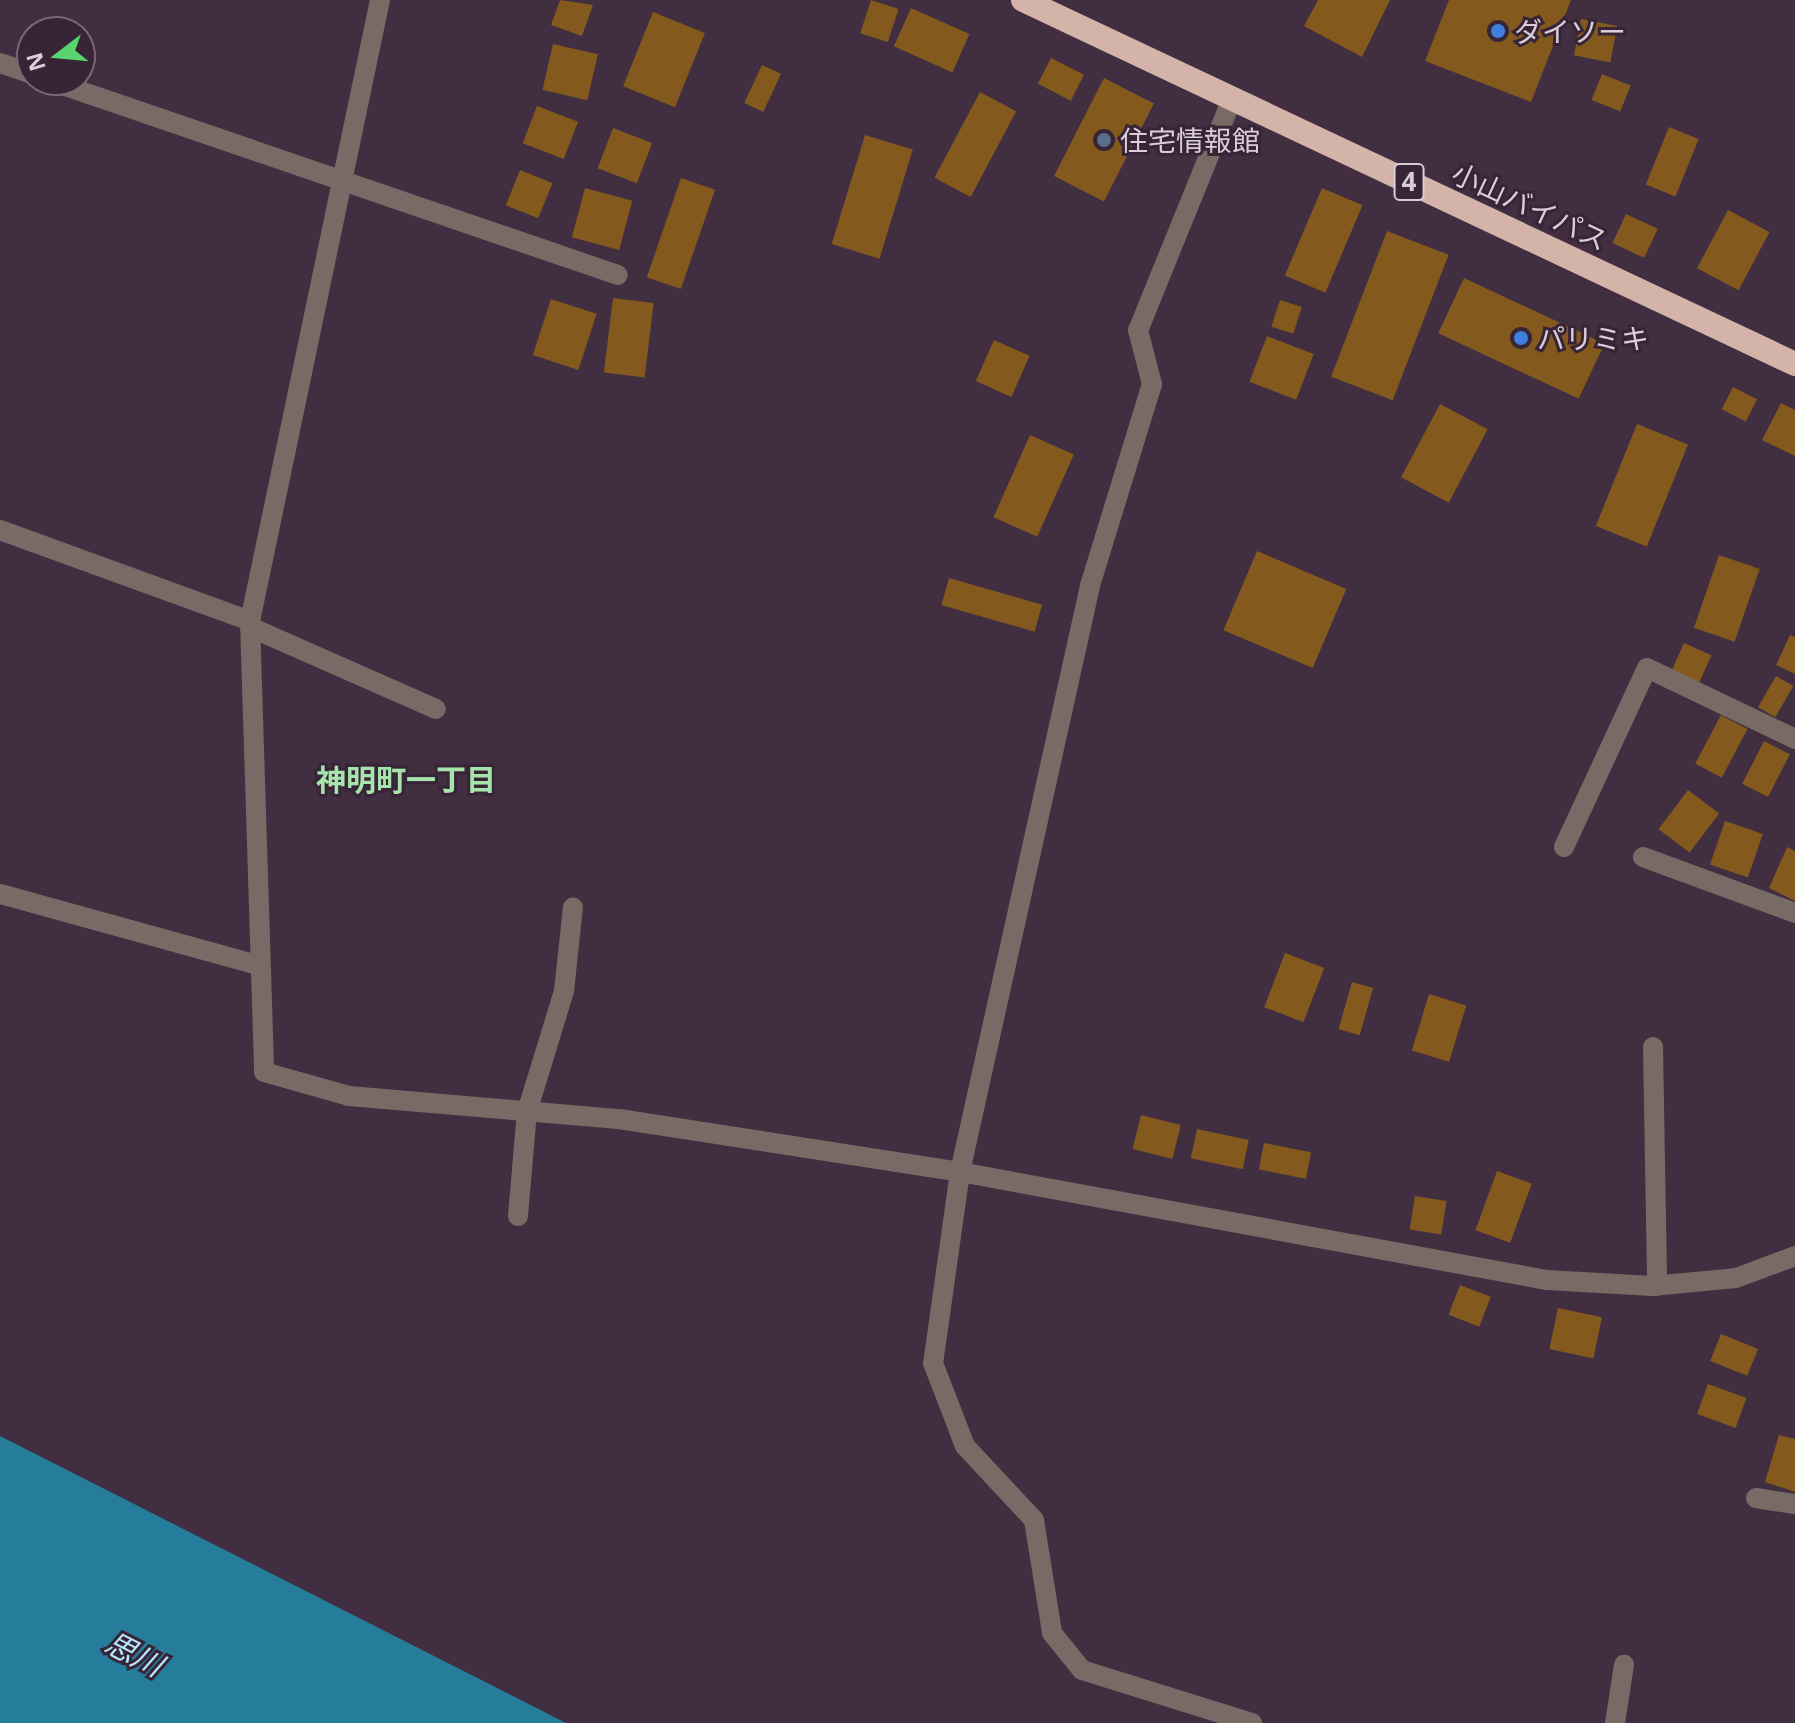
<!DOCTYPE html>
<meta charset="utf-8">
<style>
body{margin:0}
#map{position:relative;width:1795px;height:1723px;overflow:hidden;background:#412e40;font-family:"Noto Sans","Noto Sans JP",sans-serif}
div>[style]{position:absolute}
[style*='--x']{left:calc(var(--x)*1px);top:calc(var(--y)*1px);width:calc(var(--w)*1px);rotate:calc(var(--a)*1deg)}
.water>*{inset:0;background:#257d9b}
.building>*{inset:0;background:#83591d;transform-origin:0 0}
.minor>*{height:20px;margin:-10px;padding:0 10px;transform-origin:10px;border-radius:10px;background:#786b66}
.highway>*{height:24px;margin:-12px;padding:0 12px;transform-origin:12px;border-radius:12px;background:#d4b3a8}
.dots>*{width:22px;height:22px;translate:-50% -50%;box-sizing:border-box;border:4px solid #372436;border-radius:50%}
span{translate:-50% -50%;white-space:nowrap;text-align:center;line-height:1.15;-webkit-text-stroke:6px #372436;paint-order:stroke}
.shield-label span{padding:2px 6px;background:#372436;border:2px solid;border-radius:6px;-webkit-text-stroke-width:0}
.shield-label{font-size:26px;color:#d9cdd8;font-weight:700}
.poi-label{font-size:28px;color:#d9cdd8}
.left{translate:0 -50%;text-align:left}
.street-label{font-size:28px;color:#d9cdd8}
.neighbourhood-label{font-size:30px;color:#a6e4ac;font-weight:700}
.water-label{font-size:30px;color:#b6e7fd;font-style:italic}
.north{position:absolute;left:16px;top:16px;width:80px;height:80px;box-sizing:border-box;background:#372436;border:2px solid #786877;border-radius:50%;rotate:254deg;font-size:22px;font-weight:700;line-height:32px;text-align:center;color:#d9cdd8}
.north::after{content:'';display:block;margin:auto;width:28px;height:36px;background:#59d56f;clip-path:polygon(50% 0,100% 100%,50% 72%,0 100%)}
</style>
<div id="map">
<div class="water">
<i style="clip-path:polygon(0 1436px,566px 1723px,0 1723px)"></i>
</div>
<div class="building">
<i style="clip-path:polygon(560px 0,593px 5px,582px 36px,551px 25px)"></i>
<i style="left:871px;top:0;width:29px;height:35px;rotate:18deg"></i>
<i style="clip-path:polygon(1318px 0,1390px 0,1362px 57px,1304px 26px)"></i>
<i style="clip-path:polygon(1449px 0,1571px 0,1531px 102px,1425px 61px)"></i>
<i style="left:911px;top:8px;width:64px;height:42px;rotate:24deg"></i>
<i style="left:653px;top:12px;width:56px;height:80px;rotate:22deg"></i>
<i style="left:1581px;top:19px;width:37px;height:37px;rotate:11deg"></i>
<i style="left:553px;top:44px;width:46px;height:47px;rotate:13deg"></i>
<i style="left:1051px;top:58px;width:37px;height:29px;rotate:27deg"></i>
<i style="left:762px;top:65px;width:21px;height:42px;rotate:25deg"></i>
<i style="left:1602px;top:74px;width:31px;height:28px;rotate:22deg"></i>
<i style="left:1104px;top:78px;width:56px;height:110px;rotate:27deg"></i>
<i style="left:980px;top:92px;width:41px;height:97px;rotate:28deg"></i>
<i style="left:537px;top:106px;width:44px;height:40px;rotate:21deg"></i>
<i style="left:1669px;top:127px;width:32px;height:62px;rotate:22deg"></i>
<i style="left:613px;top:128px;width:42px;height:43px;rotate:21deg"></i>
<i style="left:865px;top:135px;width:50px;height:114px;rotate:17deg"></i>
<i style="left:520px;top:170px;width:35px;height:38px;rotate:22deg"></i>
<i style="left:681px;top:178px;width:36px;height:105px;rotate:19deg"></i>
<i style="left:585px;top:188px;width:49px;height:51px;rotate:15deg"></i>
<i style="left:1322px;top:188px;width:44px;height:95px;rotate:23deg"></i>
<i style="left:1728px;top:210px;width:47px;height:66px;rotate:28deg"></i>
<i style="left:1626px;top:214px;width:35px;height:32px;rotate:25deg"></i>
<i style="left:1387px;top:231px;width:66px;height:156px;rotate:21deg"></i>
<i style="left:1464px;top:278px;width:155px;height:61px;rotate:25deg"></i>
<i style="left:613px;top:298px;width:41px;height:75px;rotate:7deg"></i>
<i style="left:551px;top:299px;width:48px;height:59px;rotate:18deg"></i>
<i style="left:1280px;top:300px;width:23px;height:28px;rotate:18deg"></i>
<i style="left:1267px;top:336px;width:50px;height:49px;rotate:21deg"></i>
<i style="left:994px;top:340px;width:39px;height:45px;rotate:24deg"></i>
<i style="left:1733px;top:387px;width:27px;height:25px;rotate:27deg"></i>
<i style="clip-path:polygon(1781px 403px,1795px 410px,1795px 456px,1762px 440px)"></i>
<i style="left:1440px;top:404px;width:54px;height:83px;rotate:28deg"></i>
<i style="left:1637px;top:424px;width:55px;height:110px;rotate:22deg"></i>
<i style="left:1030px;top:435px;width:48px;height:90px;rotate:24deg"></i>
<i style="left:1257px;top:551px;width:97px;height:86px;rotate:23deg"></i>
<i style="left:1719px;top:555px;width:43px;height:77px;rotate:19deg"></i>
<i style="left:949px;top:578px;width:97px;height:28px;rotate:16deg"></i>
<i style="clip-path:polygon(1790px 635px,1795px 637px,1795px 674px,1776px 665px)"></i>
<i style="left:1684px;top:643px;width:30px;height:30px;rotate:24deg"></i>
<i style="left:1776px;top:676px;width:20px;height:36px;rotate:30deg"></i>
<i style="left:1721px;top:715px;width:30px;height:55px;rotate:28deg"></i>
<i style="left:1764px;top:741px;width:29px;height:48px;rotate:27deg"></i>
<i style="left:1688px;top:790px;width:39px;height:49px;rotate:37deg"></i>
<i style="left:1725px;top:821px;width:40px;height:46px;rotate:19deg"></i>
<i style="clip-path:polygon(1787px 847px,1795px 851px,1795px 901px,1769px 888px)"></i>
<i style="left:1285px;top:953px;width:42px;height:58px;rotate:21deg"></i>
<i style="left:1352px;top:982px;width:22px;height:49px;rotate:16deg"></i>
<i style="left:1429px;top:994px;width:39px;height:59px;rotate:17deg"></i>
<i style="left:1141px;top:1115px;width:41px;height:35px;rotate:14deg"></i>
<i style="left:1197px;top:1129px;width:53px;height:30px;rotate:12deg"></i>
<i style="left:1264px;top:1143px;width:48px;height:27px;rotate:11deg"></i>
<i style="left:1497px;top:1171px;width:37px;height:63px;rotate:20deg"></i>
<i style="left:1415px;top:1196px;width:32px;height:34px;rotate:9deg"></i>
<i style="left:1460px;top:1285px;width:33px;height:32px;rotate:21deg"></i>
<i style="left:1558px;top:1308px;width:45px;height:42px;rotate:12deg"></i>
<i style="left:1721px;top:1334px;width:40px;height:29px;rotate:22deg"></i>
<i style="left:1708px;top:1384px;width:41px;height:32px;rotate:20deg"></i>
<i style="clip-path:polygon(1779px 1435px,1795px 1439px,1795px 1492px,1765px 1482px)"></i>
</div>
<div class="minor">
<i style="--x:380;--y:0;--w:634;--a:101.82"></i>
<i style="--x:250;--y:621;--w:451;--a:88.2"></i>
<i style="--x:264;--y:1072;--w:88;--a:15.8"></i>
<i style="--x:349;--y:1096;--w:271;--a:4.9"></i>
<i style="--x:619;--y:1119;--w:345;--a:8.8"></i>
<i style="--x:960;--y:1172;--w:597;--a:10.43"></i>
<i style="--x:1547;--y:1280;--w:105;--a:3.3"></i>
<i style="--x:1652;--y:1286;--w:84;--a:-5.4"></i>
<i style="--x:1736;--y:1278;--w:63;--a:-20.4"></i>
<i style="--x:0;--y:63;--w:34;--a:19"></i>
<i style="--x:48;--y:80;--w:602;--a:18.89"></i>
<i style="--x:1232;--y:99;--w:249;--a:112.1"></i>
<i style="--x:1138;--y:330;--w:56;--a:75.5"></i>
<i style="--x:1152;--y:384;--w:211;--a:107.1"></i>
<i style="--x:1090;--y:586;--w:600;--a:102.51"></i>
<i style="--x:960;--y:1172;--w:193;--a:98"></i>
<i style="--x:933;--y:1363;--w:89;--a:68.9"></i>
<i style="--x:965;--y:1446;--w:101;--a:47"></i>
<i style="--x:1034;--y:1520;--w:114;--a:80.9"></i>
<i style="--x:1052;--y:1633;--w:48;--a:51"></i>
<i style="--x:1082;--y:1670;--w:178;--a:17.3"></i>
<i style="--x:0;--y:530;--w:266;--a:20"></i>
<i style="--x:250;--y:627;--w:203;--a:23.8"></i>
<i style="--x:1564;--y:847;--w:197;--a:-65.1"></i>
<i style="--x:1647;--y:668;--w:164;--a:25.6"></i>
<i style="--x:1643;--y:857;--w:162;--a:20.2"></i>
<i style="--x:0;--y:894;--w:268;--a:15.4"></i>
<i style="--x:1653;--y:1047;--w:239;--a:89"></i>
<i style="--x:518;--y:1216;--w:104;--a:-85.1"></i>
<i style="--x:527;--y:1112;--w:127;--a:-73"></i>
<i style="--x:564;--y:991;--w:84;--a:-83.9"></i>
<i style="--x:1756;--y:1498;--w:39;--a:9"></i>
<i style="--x:1615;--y:1723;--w:59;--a:-81.2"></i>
</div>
<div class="highway">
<i style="--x:1023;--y:0;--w:854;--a:25.24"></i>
</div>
<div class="dots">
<i style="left:1498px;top:31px;background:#3f7fe0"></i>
<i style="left:1104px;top:140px;background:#5c6f8a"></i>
<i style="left:1521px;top:338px;background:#3f7fe0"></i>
</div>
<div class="shield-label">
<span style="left:1409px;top:182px">4</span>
</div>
<div class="poi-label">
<span class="left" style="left:1514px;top:31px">ダイソー</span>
<span class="left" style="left:1120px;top:140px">住宅情報館</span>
<span class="left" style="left:1537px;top:338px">パリミキ</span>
</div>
<div class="street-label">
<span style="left:1530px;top:206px;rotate:25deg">小山バイパス</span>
</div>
<div class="neighbourhood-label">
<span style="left:406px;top:780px">神明町一丁目</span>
</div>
<div class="water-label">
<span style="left:134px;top:1654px;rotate:27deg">思川</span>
</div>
<div class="north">N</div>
</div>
